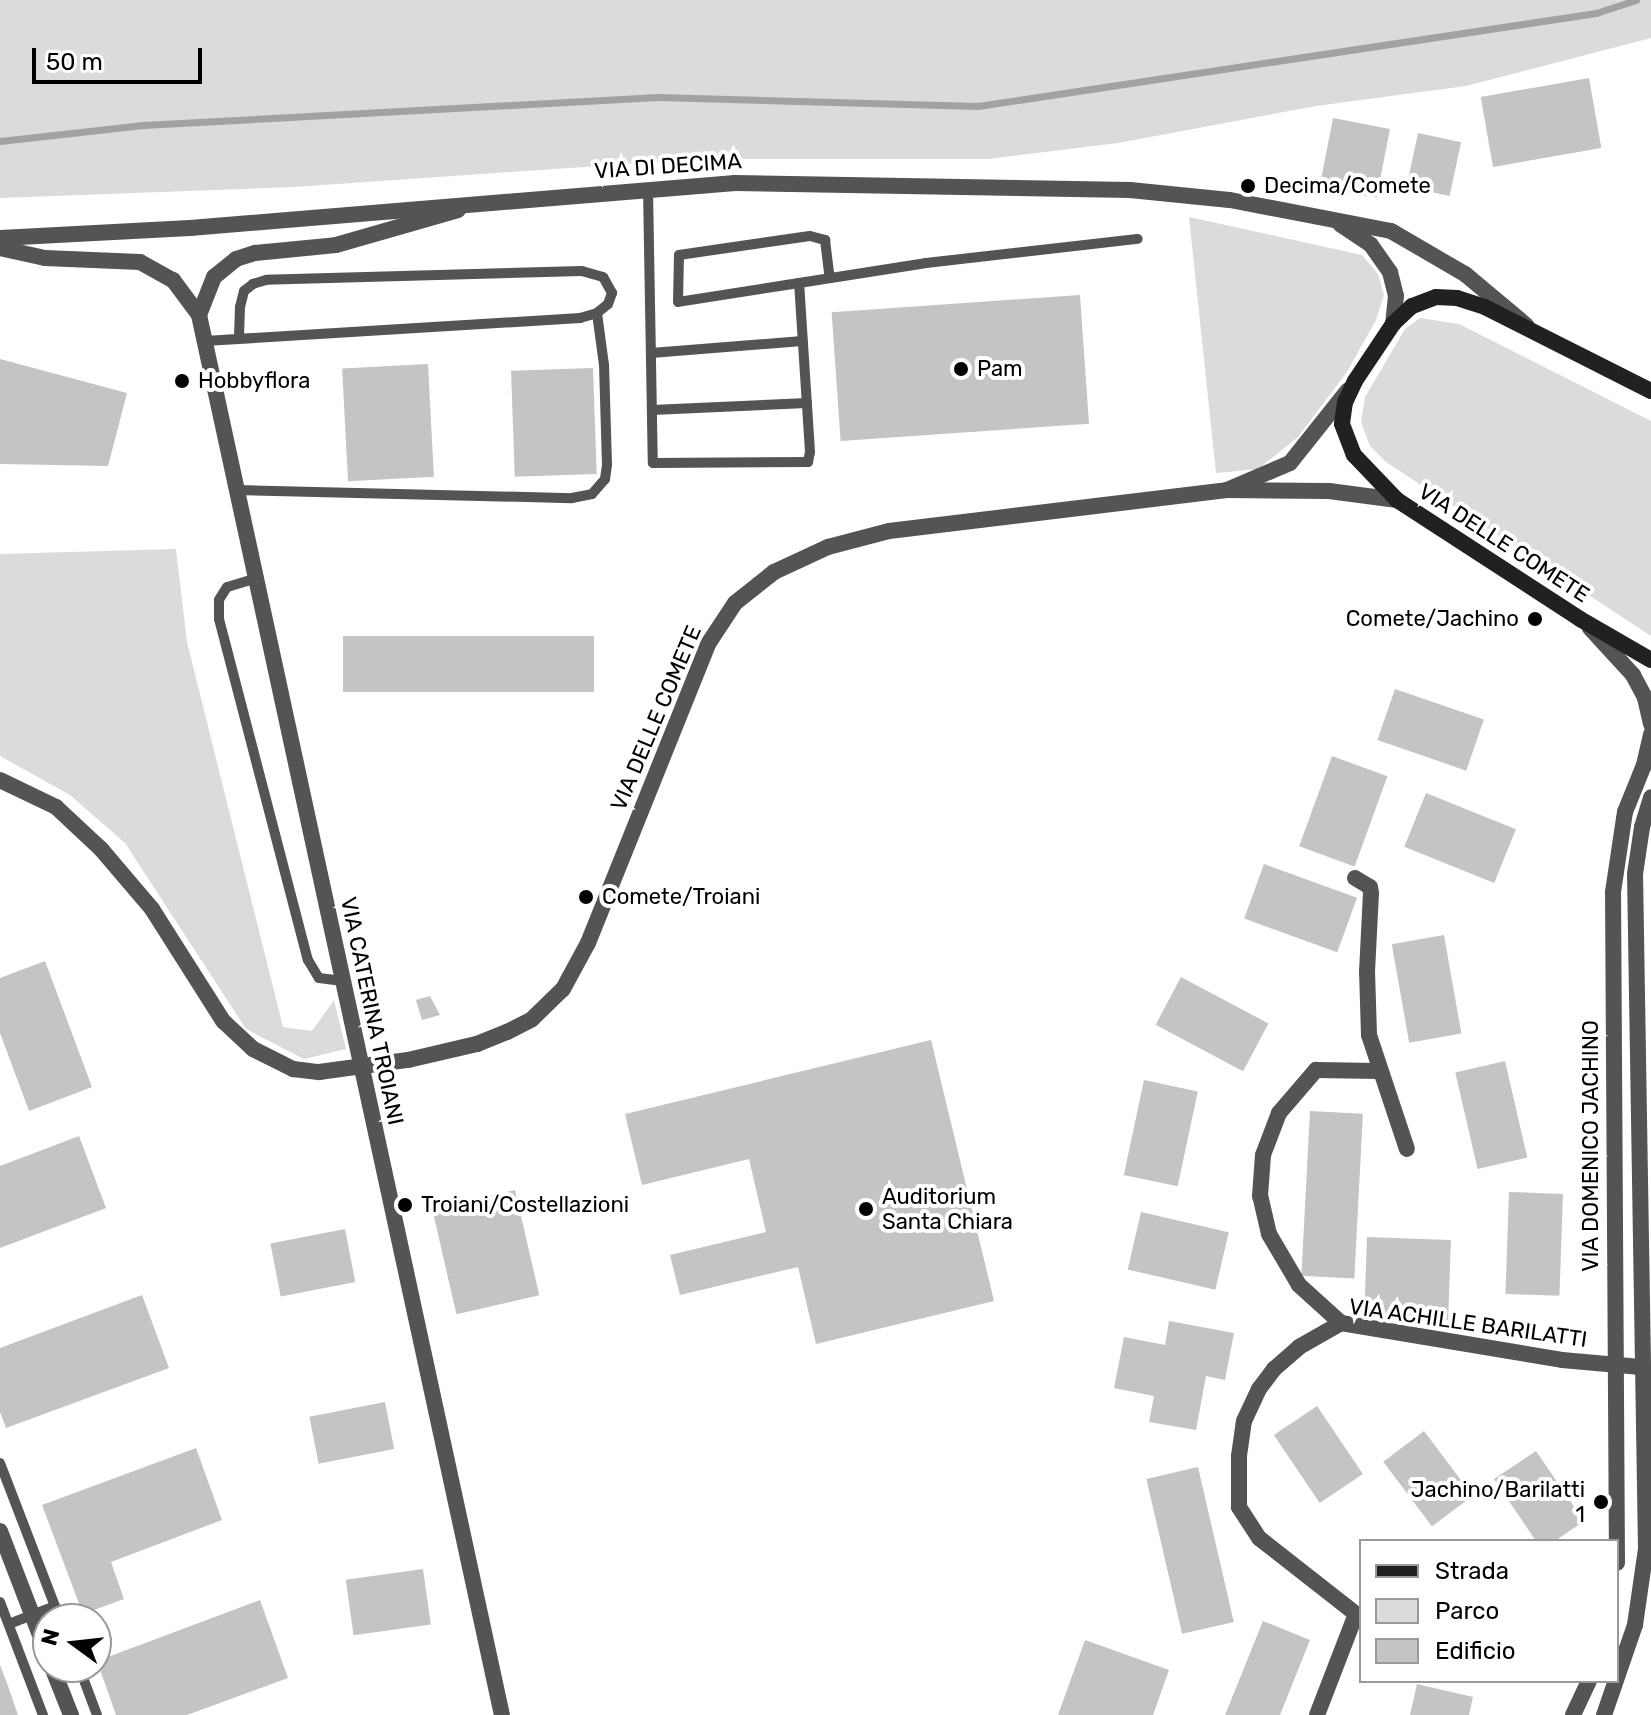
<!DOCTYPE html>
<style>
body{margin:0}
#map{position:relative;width:1651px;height:1715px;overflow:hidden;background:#fff;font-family:Rubik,sans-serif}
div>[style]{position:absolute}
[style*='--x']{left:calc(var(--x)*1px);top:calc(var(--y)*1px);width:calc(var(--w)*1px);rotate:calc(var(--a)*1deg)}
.green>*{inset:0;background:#dbdbdb}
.stream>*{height:7px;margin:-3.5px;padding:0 3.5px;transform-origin:3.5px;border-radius:3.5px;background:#a2a2a2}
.building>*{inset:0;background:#c4c4c4;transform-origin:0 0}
.service>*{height:10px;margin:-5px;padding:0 5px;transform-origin:5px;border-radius:5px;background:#545454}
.minor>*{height:16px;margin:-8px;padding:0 8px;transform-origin:8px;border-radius:8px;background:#545454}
.tertiary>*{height:16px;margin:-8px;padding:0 8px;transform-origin:8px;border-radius:8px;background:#545454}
.secondary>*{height:16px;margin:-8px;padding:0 8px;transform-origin:8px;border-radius:8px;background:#212121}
.dots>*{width:22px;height:22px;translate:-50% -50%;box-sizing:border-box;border:4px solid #fff;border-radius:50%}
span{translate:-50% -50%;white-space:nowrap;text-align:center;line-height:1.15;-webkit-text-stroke:8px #fff;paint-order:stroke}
.street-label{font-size:22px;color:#000}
.poi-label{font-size:22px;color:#000}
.left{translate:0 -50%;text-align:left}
.right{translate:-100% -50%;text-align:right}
.legend{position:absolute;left:1359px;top:1539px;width:260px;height:144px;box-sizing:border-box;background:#fff;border:2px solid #999;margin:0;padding:10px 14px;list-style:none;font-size:24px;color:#000}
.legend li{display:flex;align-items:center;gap:16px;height:40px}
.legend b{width:40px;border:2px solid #999}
.north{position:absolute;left:32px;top:1603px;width:80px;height:80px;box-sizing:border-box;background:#fff;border:2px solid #999;border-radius:50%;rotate:285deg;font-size:22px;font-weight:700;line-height:32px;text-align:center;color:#000}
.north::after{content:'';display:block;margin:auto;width:28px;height:36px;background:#000;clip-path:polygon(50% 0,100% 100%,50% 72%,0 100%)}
.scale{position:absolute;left:32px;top:48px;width:170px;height:36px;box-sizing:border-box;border:4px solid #000;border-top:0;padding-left:10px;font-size:24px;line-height:28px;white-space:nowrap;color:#000;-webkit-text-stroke:6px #fff;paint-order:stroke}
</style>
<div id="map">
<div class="green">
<i style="clip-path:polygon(0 0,1651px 0,1651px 38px,1466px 86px,1316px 106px,1118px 143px,988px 159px,699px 159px,294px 187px,0 198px)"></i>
<i style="clip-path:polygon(1189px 217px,1362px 255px,1378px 274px,1384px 295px,1376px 320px,1347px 372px,1298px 437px,1258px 469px,1216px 473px)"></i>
<i style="clip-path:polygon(1420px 318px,1459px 324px,1651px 421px,1651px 636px,1386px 462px,1370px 446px,1361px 422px,1365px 397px,1405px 329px)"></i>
<i style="clip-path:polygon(176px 549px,187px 642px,283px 1027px,312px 1031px,334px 1000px,346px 1049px,304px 1059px,246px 1029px,125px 843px,70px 795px,0 756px,0 554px)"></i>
</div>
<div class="stream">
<i style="--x:0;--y:141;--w:144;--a:-6.4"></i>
<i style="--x:143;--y:125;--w:516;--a:-3.11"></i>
<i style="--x:658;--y:97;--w:320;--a:1.6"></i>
<i style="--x:978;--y:106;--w:625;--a:-8.56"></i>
<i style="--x:1596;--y:13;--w:42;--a:-18"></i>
</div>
<div class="building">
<i style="left:1589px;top:78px;width:71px;height:110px;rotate:80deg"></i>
<i style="left:1333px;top:118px;width:58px;height:70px;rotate:11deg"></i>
<i style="left:1418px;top:133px;width:44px;height:55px;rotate:12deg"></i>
<i style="left:1080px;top:295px;width:129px;height:249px;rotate:86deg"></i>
<i style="clip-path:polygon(0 359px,127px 393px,108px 466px,0 464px)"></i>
<i style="left:428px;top:364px;width:113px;height:86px;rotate:87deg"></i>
<i style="left:593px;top:368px;width:106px;height:82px;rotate:88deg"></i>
<i style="left:343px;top:636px;width:251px;height:56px"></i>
<i style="left:1395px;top:689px;width:94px;height:54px;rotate:19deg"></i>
<i style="left:1332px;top:756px;width:59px;height:96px;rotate:20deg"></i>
<i style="left:1426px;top:793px;width:97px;height:58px;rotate:22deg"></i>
<i style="left:1264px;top:864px;width:99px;height:58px;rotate:20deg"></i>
<i style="left:1444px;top:935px;width:100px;height:53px;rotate:80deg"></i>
<i style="clip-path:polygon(45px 961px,92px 1087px,29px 1111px,0 1033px,0 978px)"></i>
<i style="left:1181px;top:977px;width:99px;height:54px;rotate:28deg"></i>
<i style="clip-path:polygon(430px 996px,440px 1015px,422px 1020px,416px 1000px)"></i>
<i style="clip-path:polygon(931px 1040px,994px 1301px,816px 1344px,798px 1267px,680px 1295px,670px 1255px,766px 1232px,749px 1159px,642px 1185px,625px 1114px)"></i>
<i style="left:1505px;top:1061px;width:99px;height:51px;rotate:77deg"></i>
<i style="left:1144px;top:1080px;width:55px;height:97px;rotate:12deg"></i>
<i style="left:1310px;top:1111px;width:53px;height:165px;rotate:3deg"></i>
<i style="clip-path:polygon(79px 1136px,106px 1208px,0 1248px,0 1166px)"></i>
<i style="left:515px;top:1190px;width:108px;height:85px;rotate:77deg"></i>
<i style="left:1509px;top:1192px;width:54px;height:102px;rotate:2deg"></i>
<i style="left:1141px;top:1212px;width:90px;height:59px;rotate:13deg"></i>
<i style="left:345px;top:1229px;width:54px;height:76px;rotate:79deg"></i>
<i style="left:1367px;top:1237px;width:84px;height:80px;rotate:2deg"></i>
<i style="clip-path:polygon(142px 1295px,169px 1368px,6px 1428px,0 1412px,0 1348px)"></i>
<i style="clip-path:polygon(1169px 1321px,1234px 1333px,1225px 1380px,1206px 1376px,1196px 1430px,1149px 1422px,1154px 1396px,1114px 1388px,1124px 1337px,1165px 1345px)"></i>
<i style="left:385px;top:1402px;width:48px;height:77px;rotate:79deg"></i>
<i style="left:1317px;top:1406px;width:82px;height:52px;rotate:56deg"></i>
<i style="left:1424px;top:1431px;width:81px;height:51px;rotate:53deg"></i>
<i style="clip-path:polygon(196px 1448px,222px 1520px,111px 1562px,124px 1599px,83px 1614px,42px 1505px)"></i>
<i style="clip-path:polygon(1536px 1451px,1584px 1521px,1555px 1541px,1536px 1541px,1494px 1479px)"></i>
<i style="left:1198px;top:1467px;width:159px;height:53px;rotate:77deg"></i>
<i style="left:423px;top:1569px;width:56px;height:78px;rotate:82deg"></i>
<i style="clip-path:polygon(260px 1600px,288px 1678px,187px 1715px,116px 1715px,97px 1661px)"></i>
<i style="clip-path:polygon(1263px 1621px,1310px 1640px,1280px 1715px,1225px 1715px)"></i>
<i style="clip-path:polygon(1085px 1640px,1169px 1670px,1153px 1715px,1058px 1715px)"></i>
<i style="clip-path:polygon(0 1665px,7px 1683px,18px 1715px,0 1715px)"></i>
<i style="clip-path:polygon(1417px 1684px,1473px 1697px,1469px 1715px,1410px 1715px)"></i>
</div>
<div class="service">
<i style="--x:648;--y:189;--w:274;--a:89"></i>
<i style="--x:653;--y:463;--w:155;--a:-0.4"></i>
<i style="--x:808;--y:462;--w:10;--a:-79"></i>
<i style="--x:810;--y:452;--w:169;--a:-93.7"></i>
<i style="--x:799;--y:283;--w:129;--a:-8.9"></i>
<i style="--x:926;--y:263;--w:213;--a:-6.5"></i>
<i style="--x:799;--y:283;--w:122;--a:171.1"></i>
<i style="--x:678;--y:302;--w:47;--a:-88.8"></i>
<i style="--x:679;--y:255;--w:132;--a:-8.3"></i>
<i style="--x:810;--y:236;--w:16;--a:15"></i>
<i style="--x:825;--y:240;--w:38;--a:83"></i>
<i style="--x:205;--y:341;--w:376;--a:-3.5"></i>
<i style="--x:580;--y:318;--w:18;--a:-16"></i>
<i style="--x:597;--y:313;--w:14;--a:-39"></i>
<i style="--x:608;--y:304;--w:12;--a:-70"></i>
<i style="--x:612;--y:293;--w:18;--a:-119"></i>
<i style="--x:603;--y:277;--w:22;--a:-164"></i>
<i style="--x:582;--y:271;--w:316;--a:178.4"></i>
<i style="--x:266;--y:280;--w:14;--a:163"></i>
<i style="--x:253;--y:284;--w:11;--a:142"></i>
<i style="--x:244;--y:291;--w:16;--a:104"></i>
<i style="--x:240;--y:307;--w:30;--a:92"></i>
<i style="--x:651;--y:353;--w:152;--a:-4.5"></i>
<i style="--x:652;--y:410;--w:155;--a:-2.6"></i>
<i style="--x:237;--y:490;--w:335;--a:1.4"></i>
<i style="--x:572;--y:498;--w:20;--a:-11"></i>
<i style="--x:592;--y:494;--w:20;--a:-49"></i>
<i style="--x:605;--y:479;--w:14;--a:-82"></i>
<i style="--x:607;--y:465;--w:100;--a:-91.7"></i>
<i style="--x:604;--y:365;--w:52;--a:-97.7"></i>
<i style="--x:257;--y:578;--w:31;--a:163"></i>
<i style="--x:227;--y:587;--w:15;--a:122"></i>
<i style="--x:219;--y:600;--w:19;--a:90"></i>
<i style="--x:219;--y:619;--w:352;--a:75.4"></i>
<i style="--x:308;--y:960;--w:21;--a:59"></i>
<i style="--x:319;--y:978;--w:24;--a:7"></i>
<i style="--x:0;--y:1463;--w:167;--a:69"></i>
<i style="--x:0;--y:1602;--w:121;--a:69.2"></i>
<i style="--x:9;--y:1624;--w:49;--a:-21.4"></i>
<i style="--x:79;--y:1667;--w:51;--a:69.4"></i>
</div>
<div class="minor">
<i style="--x:0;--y:248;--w:46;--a:12.5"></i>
<i style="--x:45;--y:258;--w:95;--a:2.4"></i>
<i style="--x:140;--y:262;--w:38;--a:29"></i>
<i style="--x:173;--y:280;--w:44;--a:53.4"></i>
<i style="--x:199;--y:315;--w:1432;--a:77.79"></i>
<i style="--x:199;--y:315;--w:41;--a:-68.5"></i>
<i style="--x:214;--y:277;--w:28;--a:-39"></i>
<i style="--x:236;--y:259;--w:20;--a:-18"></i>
<i style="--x:255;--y:253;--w:81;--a:-5.6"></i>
<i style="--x:336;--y:245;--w:127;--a:-16"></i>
<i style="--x:1229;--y:489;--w:66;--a:-23.1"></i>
<i style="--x:1290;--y:463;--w:93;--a:-51.5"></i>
<i style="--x:1590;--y:628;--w:64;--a:47.5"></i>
<i style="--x:1633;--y:675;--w:26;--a:62"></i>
<i style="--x:1645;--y:698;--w:27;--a:77"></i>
<i style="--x:0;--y:780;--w:62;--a:25.7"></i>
<i style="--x:56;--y:807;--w:62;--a:43"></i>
<i style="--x:101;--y:849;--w:79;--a:49.6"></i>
<i style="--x:152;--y:909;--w:133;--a:57.6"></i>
<i style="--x:223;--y:1021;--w:41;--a:43"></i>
<i style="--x:253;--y:1049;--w:45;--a:26.6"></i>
<i style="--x:293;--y:1069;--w:26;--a:7"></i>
<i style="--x:319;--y:1072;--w:90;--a:-7.7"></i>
<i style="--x:408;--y:1060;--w:71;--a:-13.1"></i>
<i style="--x:477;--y:1044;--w:32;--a:-22"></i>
<i style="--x:507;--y:1032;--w:28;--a:-27"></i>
<i style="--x:532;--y:1019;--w:43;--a:-44.1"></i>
<i style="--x:563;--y:989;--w:52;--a:-61.5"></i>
<i style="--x:588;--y:943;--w:322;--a:-68.1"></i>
<i style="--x:708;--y:644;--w:49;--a:-56.6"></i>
<i style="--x:735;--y:603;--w:50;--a:-38.5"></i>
<i style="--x:774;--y:572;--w:60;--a:-24.8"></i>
<i style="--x:828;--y:547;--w:63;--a:-14.7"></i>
<i style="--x:889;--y:531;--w:340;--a:-6.9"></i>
<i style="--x:1227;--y:490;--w:102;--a:0.6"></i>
<i style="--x:1329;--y:491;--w:69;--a:7.5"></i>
<i style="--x:1355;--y:878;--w:17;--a:31"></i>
<i style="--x:1370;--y:887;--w:6;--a:81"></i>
<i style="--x:1371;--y:893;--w:78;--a:92.9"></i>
<i style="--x:1367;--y:971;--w:64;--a:88.2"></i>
<i style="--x:1369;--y:1035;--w:120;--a:71.6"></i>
<i style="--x:1341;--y:1323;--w:57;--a:-137.9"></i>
<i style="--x:1299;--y:1285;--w:59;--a:-120.5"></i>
<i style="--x:1269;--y:1234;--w:39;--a:-103"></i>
<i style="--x:1260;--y:1196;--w:41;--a:-85.8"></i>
<i style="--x:1263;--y:1155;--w:45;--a:-69.1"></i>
<i style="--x:1279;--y:1113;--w:57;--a:-49.3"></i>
<i style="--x:1316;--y:1070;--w:63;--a:0.9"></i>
<i style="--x:0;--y:1531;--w:134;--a:69"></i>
<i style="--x:1617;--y:1563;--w:671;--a:-90.34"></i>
<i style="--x:1613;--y:892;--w:81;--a:-81.5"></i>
<i style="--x:1625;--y:812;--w:51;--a:-68"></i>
<i style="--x:1644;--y:765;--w:32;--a:-77"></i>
<i style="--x:52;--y:1667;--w:52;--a:68.4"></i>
<i style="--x:1317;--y:1715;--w:108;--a:-68.9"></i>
<i style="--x:1356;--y:1614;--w:123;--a:-141.9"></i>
<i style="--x:1259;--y:1538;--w:37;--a:-123"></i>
<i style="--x:1239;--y:1507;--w:51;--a:-90"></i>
<i style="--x:1239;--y:1456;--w:35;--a:-82"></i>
<i style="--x:1244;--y:1421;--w:35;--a:-65"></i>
<i style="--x:1259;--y:1389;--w:25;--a:-53"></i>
<i style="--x:1274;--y:1369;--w:33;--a:-41"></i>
<i style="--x:1299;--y:1347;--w:48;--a:-29.7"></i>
<i style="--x:1341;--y:1323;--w:224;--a:9.5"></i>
<i style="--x:1562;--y:1360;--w:79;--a:5.1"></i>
<i style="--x:1573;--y:1715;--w:38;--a:-65"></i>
<i style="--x:1604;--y:1715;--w:95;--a:-71"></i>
<i style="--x:1635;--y:1625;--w:77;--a:-81.8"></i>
<i style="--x:1646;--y:1549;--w:675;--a:-90.93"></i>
<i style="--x:1635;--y:874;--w:48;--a:-81.5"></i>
<i style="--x:1642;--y:827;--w:31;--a:-73"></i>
</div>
<div class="tertiary">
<i style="--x:1340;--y:224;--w:37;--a:34"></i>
<i style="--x:1371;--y:245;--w:33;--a:55"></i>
<i style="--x:1390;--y:272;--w:25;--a:76"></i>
<i style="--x:1396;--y:296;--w:28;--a:96"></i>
<i style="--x:0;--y:238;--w:190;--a:-3"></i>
<i style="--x:190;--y:228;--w:547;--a:-4.72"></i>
<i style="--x:735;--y:183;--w:395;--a:1"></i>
<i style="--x:1130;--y:190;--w:100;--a:5.7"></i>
<i style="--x:1230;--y:200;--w:164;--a:10.9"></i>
<i style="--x:1391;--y:231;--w:86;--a:30.2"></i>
<i style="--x:1465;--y:274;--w:80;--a:39.9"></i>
</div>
<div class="secondary">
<i style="--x:1651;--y:391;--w:186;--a:-153.2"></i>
<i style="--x:1485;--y:307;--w:29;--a:-162"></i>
<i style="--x:1457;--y:298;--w:21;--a:-177"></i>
<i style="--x:1436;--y:297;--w:26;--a:159"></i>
<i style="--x:1412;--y:306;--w:26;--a:137"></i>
<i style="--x:1393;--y:324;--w:69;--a:123.7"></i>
<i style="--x:1355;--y:381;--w:23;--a:115"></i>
<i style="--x:1345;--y:402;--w:22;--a:98"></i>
<i style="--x:1342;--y:424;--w:33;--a:69"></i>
<i style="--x:1354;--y:455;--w:62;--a:46.3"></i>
<i style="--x:1397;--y:500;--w:218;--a:33"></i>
<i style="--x:1580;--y:619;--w:82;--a:30"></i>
</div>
<div class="dots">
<i style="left:1248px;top:186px;background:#000"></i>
<i style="left:961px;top:369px;background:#000"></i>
<i style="left:182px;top:381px;background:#000"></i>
<i style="left:1535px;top:619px;background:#000"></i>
<i style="left:586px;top:897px;background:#000"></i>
<i style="left:405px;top:1205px;background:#000"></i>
<i style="left:866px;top:1209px;background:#000"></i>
<i style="left:1601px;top:1502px;background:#000"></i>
</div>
<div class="street-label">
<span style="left:668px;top:166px;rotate:-4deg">VIA DI DECIMA</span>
<span style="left:1504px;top:543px;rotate:33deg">VIA DELLE COMETE</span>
<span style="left:656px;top:718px;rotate:-67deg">VIA DELLE COMETE</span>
<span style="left:372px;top:1011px;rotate:78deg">VIA CATERINA TROIANI</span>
<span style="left:1591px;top:1146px;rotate:-90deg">VIA DOMENICO JACHINO</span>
<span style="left:1468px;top:1323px;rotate:8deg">VIA ACHILLE BARILATTI</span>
</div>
<div class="poi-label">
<span class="left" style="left:1264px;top:186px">Decima/Comete</span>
<span class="left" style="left:977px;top:369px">Pam</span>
<span class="left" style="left:198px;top:381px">Hobbyflora</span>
<span class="right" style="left:1519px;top:619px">Comete/Jachino</span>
<span class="left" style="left:602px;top:897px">Comete/Troiani</span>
<span class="left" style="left:882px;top:1209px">Auditorium<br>Santa Chiara</span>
<span class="left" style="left:421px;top:1205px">Troiani/Costellazioni</span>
<span class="right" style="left:1585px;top:1502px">Jachino/Barilatti<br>1</span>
</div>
<ul class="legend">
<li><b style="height:10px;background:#212121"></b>Strada</li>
<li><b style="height:22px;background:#dbdbdb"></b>Parco</li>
<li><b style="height:22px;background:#c4c4c4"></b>Edificio</li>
</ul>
<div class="north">N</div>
<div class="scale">50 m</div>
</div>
